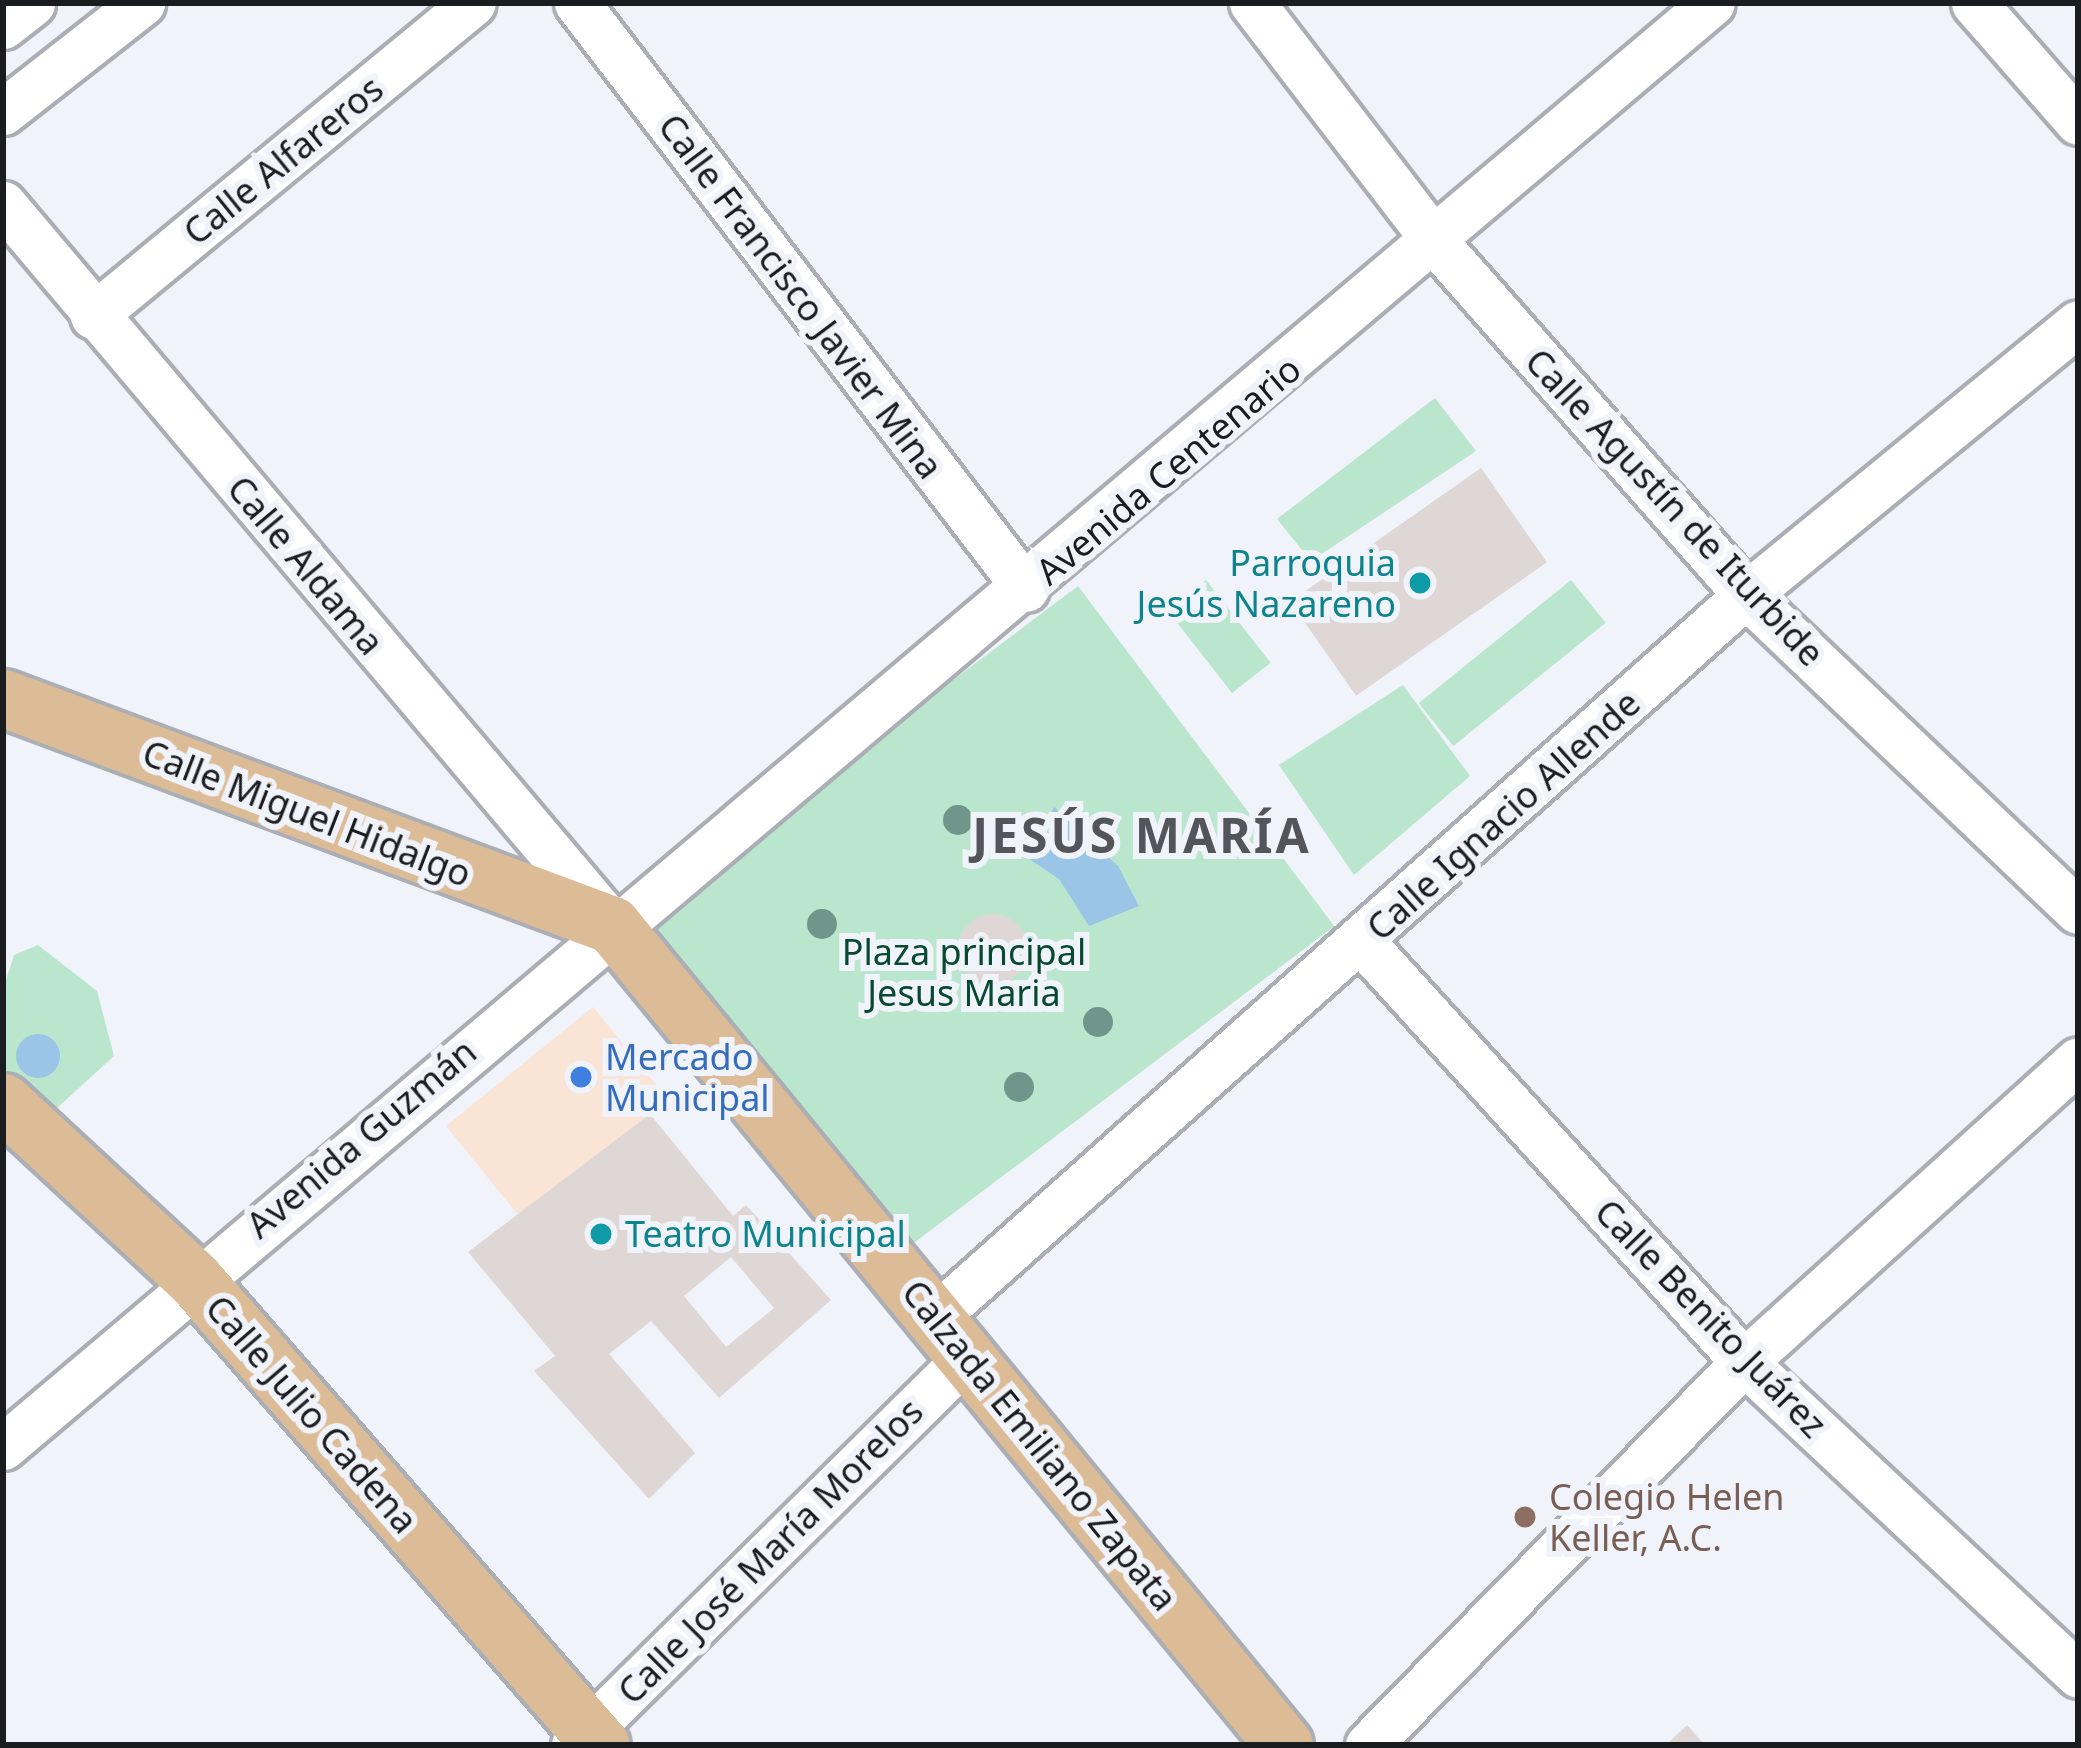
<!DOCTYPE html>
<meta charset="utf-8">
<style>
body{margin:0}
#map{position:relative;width:2081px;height:1748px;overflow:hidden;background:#f0f3f9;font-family:"Noto Sans",sans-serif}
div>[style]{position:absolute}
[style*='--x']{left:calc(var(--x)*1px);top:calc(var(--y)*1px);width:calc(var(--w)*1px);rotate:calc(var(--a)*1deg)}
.commercial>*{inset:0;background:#f9e4d6;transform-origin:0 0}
.green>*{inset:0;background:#bae6ce;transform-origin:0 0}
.water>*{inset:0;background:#9bc5e6}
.round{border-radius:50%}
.building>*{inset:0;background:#dfd7d6;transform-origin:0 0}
.roads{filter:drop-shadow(3px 0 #abaeb4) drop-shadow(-3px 0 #abaeb4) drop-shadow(0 3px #abaeb4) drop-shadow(0 -3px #abaeb4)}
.minor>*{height:45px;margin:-22.5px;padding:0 22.5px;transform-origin:22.5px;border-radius:22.5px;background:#fff}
.major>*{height:57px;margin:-28.5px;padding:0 28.5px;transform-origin:28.5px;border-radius:28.5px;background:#dcbb97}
.trees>*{width:30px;height:30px;margin:-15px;border-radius:50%;background:#70968b}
.dots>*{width:33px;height:33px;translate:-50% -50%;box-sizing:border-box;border:6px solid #f0f3f9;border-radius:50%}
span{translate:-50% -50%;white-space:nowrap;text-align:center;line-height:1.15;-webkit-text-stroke:12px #f0f3f9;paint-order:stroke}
.street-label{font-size:36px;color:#1b1c1f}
.culture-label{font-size:36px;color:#0d838f}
.right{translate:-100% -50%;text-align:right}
.left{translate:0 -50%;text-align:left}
.park-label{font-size:36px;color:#074931}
.shop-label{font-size:36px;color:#366cbe}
.education-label{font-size:36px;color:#785e54}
.district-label{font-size:48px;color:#53555b;font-weight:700;letter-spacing:3px}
.frame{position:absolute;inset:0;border:6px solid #1b1c1f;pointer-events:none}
</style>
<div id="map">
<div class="commercial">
<i style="left:593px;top:1007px;width:119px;height:189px;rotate:51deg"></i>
</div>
<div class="green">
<i style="clip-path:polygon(1435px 398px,1476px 451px,1311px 561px,1277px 519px)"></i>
<i style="left:1206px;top:580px;width:105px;height:49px;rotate:52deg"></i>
<i style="left:1571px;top:580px;width:55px;height:196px;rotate:51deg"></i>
<i style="left:1078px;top:586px;width:426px;height:563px;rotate:53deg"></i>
<i style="clip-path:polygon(1403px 685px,1470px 776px,1354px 875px,1279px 765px)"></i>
<i style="clip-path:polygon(38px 945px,97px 991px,114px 1056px,45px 1119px,3px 1076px,3px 990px,14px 955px)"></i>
</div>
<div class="water">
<i style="clip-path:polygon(1054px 807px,1118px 866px,1139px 906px,1089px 926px,1059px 879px,1029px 859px)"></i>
<i class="round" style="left:16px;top:1034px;width:44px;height:44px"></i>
</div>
<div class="building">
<i style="left:1481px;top:468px;width:115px;height:233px;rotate:55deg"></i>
<i class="round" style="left:958px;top:914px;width:70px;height:70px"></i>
<i style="clip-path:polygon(evenodd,650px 1114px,733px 1216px,746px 1205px,831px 1300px,719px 1398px,651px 1321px,609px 1354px,695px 1453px,649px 1499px,534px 1371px,555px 1356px,468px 1252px,650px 1114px,731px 1257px,774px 1308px,726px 1347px,684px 1296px,731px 1257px)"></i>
<i style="clip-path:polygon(1687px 1725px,1705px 1745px,1666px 1745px)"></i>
</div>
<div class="roads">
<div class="minor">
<i style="--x:577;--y:3;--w:738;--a:52.54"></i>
<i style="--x:1252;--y:3;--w:304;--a:52.5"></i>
<i style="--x:1437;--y:244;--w:468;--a:48.6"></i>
<i style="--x:1746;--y:595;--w:458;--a:43.6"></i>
<i style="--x:1974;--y:3;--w:158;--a:48.8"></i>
<i style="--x:3;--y:26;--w:37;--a:-38"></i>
<i style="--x:3;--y:112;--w:177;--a:-38.1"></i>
<i style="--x:3;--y:204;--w:944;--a:49.81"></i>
<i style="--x:93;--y:316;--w:492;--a:-39.5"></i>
<i style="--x:1363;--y:943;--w:566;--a:47.72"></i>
<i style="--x:1744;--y:1362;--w:458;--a:43.1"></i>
<i style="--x:936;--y:1316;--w:1084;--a:-41.67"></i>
<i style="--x:1746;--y:595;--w:429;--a:-39.3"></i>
<i style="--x:3;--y:1447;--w:2237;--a:-40.2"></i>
<i style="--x:574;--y:1745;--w:552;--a:-44.63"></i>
<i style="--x:1368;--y:1745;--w:537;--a:-45.53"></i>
<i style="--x:1744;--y:1362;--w:450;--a:-42.1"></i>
</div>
<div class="major">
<i style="--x:3;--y:698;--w:650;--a:20.44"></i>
<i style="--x:612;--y:925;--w:1060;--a:50.66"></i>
<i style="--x:3;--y:1102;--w:262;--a:42.8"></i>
<i style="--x:195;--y:1280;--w:617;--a:48.88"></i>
</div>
</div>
<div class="trees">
<i style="left:958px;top:820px"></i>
<i style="left:822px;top:924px"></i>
<i style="left:1098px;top:1022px"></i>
<i style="left:1019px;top:1087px"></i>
</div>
<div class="dots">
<i style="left:1420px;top:583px;background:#0f9aa8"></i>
<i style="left:581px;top:1077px;background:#3f7fe0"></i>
<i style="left:601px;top:1234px;background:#0f9aa8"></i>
<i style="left:1525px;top:1517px;background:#8d6e63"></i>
</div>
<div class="street-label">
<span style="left:283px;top:160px;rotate:-39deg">Calle Alfareros</span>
<span style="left:801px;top:296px;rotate:53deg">Calle Francisco Javier Mina</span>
<span style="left:1168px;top:470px;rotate:-40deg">Avenida Centenario</span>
<span style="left:1675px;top:507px;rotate:47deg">Calle Agustín de Iturbide</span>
<span style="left:306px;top:565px;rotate:50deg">Calle Aldama</span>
<span style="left:307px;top:813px;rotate:21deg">Calle Miguel Hidalgo</span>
<span style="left:1503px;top:815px;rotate:-42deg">Calle Ignacio Allende</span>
<span style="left:361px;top:1138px;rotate:-40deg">Avenida Guzmán</span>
<span style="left:1711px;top:1318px;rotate:46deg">Calle Benito Juárez</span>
<span style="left:312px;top:1414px;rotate:49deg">Calle Julio Cadena</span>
<span style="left:1040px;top:1445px;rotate:51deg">Calzada Emiliano Zapata</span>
<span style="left:770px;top:1551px;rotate:-45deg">Calle José María Morelos</span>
</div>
<div class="culture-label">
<span class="right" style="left:1396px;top:583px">Parroquia<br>Jesús Nazareno</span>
<span class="left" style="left:625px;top:1234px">Teatro Municipal</span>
</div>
<div class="park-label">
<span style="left:964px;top:972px">Plaza principal<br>Jesus Maria</span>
</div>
<div class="shop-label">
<span class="left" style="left:605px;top:1077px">Mercado<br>Municipal</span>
</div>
<div class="education-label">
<span class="left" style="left:1549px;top:1517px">Colegio Helen<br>Keller, A.C.</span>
</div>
<div class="district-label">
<span style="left:1142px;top:835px">JESÚS MARÍA</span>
</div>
<div class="frame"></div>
</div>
